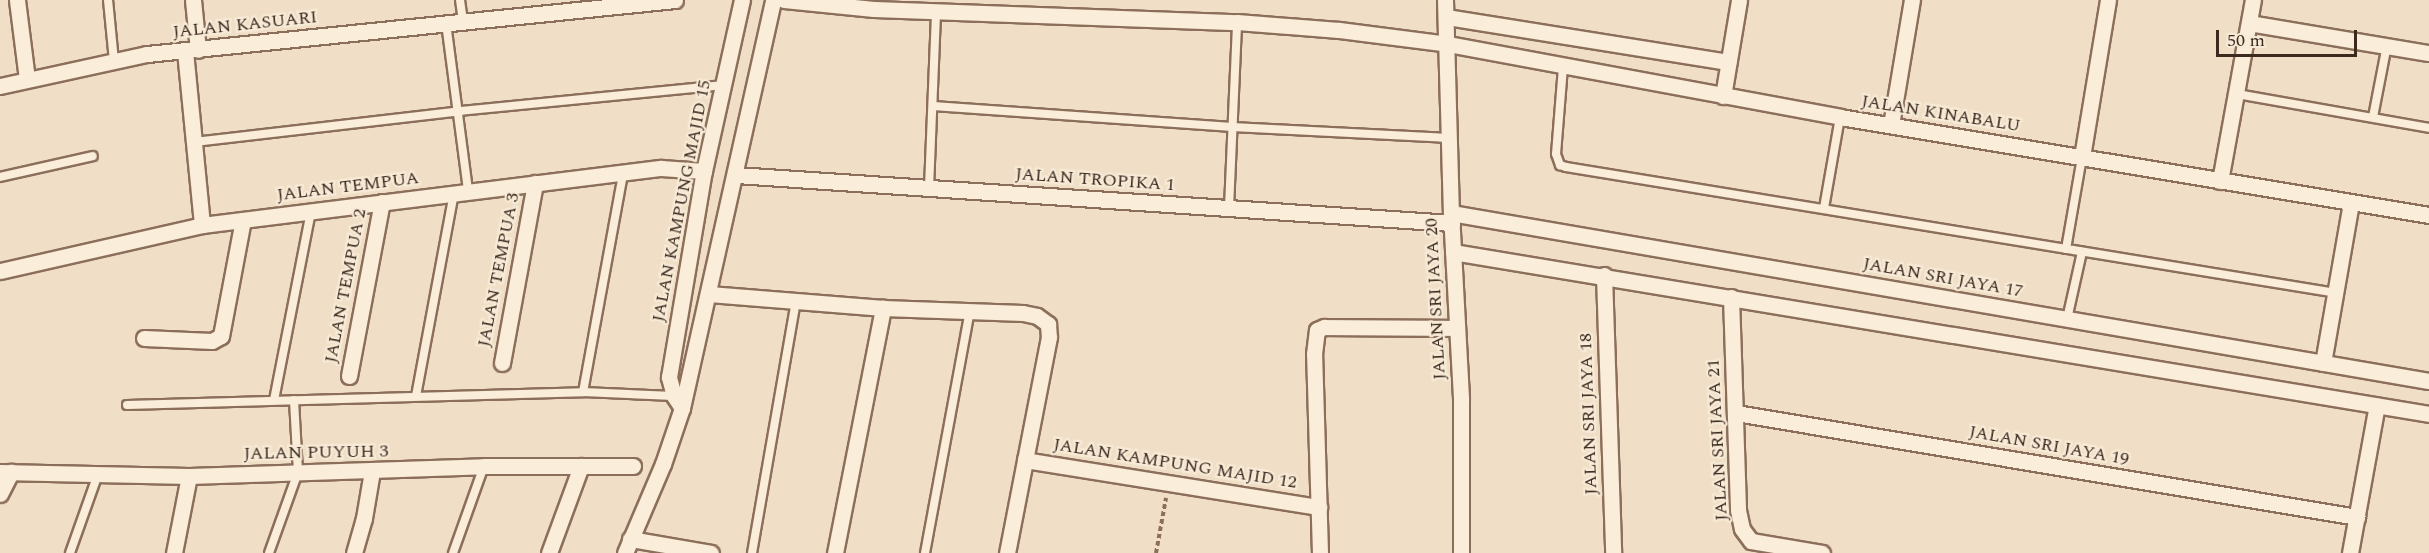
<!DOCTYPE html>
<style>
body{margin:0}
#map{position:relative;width:2429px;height:553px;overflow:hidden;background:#f0dfc6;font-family:Spectral,serif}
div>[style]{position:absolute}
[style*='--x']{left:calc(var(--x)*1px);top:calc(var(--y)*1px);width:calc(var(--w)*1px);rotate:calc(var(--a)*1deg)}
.path>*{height:4px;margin-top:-2px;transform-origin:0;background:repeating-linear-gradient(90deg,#8c6f5b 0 4.5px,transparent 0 7.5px)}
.roads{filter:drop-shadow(2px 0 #8c6f5b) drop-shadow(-2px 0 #8c6f5b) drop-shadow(0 2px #8c6f5b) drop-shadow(0 -2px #8c6f5b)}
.service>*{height:8px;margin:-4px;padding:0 4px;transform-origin:4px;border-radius:4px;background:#faedda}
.minor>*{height:15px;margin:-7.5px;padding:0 7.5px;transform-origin:7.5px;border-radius:7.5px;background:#faedda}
span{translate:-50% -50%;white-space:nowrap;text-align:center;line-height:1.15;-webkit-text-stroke:4.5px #f7ead6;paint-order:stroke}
.street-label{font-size:18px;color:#3c2a1f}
.scale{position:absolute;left:2216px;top:30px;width:141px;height:27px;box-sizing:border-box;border:3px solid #3c2a1f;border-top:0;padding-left:8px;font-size:18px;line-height:21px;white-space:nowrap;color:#3c2a1f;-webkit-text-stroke:4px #f7ead6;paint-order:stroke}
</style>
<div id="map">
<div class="path">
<i style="--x:1156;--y:553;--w:56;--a:-79.7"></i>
</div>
<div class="roads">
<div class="service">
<i style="--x:108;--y:0;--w:61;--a:84.4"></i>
<i style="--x:460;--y:0;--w:21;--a:82"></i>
<i style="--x:446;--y:23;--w:169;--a:82.5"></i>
<i style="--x:1563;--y:67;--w:87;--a:94.6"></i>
<i style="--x:1556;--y:154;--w:12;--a:70"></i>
<i style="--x:1560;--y:165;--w:6;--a:18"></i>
<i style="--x:1566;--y:167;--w:780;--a:9.29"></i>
<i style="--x:2237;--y:94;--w:195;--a:10"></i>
<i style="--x:933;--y:106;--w:300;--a:4"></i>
<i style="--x:1232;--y:127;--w:218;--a:2.9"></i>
<i style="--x:2373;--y:117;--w:73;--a:-79"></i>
<i style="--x:194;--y:142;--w:268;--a:-6.6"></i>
<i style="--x:460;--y:111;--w:264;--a:-5.6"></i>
<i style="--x:0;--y:177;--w:95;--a:-12.7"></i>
<i style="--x:929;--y:188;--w:178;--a:-87.7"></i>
<i style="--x:1229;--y:208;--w:186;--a:-87.5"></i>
<i style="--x:1824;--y:208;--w:92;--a:-80"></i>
<i style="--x:2066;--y:249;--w:93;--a:-80.1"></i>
<i style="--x:2067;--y:319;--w:69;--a:-77.4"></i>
<i style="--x:583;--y:392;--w:223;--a:-79.6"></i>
<i style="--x:416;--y:396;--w:207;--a:-79.4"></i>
<i style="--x:274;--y:400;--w:193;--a:-78.9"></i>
<i style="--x:127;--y:405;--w:456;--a:-1.6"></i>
<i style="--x:583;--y:392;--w:91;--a:2.5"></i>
<i style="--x:70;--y:553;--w:84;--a:-70.5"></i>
<i style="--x:269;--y:553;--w:86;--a:-70.3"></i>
<i style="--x:298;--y:472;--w:72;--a:-93.2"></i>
<i style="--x:453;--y:553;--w:92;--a:-70.4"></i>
<i style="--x:752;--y:553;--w:257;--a:-80.1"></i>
<i style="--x:925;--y:553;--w:246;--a:-79.5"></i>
</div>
<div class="minor">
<i style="--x:17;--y:0;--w:80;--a:82.8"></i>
<i style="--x:193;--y:0;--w:50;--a:84.3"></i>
<i style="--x:784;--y:0;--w:90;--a:5.7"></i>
<i style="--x:874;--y:9;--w:363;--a:2.1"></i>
<i style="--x:1237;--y:22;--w:102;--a:4.5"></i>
<i style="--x:1339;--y:30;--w:110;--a:7.3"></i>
<i style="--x:1448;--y:44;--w:399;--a:10.5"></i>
<i style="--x:1840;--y:117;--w:597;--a:9.45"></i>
<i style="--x:1445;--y:0;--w:213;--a:88.4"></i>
<i style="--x:1451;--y:213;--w:187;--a:86.9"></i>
<i style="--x:1461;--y:400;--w:153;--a:90"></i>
<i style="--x:1447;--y:17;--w:285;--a:9.1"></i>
<i style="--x:2249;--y:23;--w:182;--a:9.5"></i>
<i style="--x:185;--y:51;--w:175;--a:84.4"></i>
<i style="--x:0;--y:86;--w:150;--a:-12.3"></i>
<i style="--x:147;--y:54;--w:531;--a:-5.84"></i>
<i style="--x:1723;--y:96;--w:97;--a:-80.5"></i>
<i style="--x:1891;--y:125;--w:127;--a:-80.5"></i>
<i style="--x:2082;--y:157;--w:159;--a:-80.6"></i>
<i style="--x:736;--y:175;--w:718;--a:3.84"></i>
<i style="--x:2220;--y:181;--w:184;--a:-79.7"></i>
<i style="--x:1451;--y:213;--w:992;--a:9.75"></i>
<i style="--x:1453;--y:252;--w:989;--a:9.42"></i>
<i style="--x:0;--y:271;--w:207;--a:-12.8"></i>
<i style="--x:202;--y:225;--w:463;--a:-7.1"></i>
<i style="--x:661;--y:168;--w:43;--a:4"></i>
<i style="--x:1604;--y:275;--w:278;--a:88.1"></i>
<i style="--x:709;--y:294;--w:175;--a:4.6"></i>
<i style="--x:883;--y:308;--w:140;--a:2"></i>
<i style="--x:1023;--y:313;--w:14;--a:12"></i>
<i style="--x:1037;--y:316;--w:14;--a:36"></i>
<i style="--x:1048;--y:324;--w:13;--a:86"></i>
<i style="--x:1049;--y:337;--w:220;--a:101"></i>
<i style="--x:1731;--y:297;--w:213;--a:88.1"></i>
<i style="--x:1738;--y:510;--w:19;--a:78"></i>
<i style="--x:1742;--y:529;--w:15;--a:53"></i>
<i style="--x:1751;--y:541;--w:72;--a:9.6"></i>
<i style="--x:144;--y:338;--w:68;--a:2.5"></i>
<i style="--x:212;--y:341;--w:10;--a:-29"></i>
<i style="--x:221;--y:336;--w:118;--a:-79.3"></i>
<i style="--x:502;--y:363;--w:183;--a:-79.6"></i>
<i style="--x:2323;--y:363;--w:163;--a:-80.1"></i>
<i style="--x:349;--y:376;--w:177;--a:-79.3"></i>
<i style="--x:682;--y:408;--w:14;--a:-124"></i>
<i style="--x:674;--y:396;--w:20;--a:-105"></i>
<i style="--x:669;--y:377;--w:209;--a:-80.4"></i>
<i style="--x:704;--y:171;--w:175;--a:-77.5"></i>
<i style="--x:1736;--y:413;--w:630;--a:9.51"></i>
<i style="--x:1025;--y:460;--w:298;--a:9.1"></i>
<i style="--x:0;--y:472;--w:189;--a:1.2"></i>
<i style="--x:189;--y:476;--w:295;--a:-1.9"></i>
<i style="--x:484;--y:466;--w:149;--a:0"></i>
<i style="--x:0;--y:494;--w:25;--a:-63"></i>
<i style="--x:630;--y:539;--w:82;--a:9.8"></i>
<i style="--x:174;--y:553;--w:78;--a:-79"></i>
<i style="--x:354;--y:553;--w:36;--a:-74"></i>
<i style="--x:364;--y:518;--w:48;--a:-80.3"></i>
<i style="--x:549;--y:553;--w:93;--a:-69.8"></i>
<i style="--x:625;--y:553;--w:97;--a:-66.9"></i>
<i style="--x:663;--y:464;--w:59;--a:-71.3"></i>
<i style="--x:682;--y:408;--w:418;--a:-77.4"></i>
<i style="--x:835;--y:553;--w:250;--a:-78.9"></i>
<i style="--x:1320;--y:553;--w:199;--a:-91.7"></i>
<i style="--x:1314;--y:354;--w:24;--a:-83"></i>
<i style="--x:1317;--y:330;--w:8;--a:-23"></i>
<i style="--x:1324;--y:327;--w:133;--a:0.4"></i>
<i style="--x:2350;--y:553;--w:150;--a:-79.7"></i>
</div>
</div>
<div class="street-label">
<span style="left:245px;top:25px;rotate:-6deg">JALAN KASUARI</span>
<span style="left:1941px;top:114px;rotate:9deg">JALAN KINABALU</span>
<span style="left:1095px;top:180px;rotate:4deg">JALAN TROPIKA 1</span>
<span style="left:348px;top:187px;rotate:-7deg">JALAN TEMPUA</span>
<span style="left:682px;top:201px;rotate:-79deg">JALAN KAMPUNG MAJID 15</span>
<span style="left:499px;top:270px;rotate:-79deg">JALAN TEMPUA 3</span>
<span style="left:1943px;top:278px;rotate:10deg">JALAN SRI JAYA 17</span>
<span style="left:346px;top:286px;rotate:-79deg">JALAN TEMPUA 2</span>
<span style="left:1436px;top:299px;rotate:-93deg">JALAN SRI JAYA 20</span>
<span style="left:1589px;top:414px;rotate:-92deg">JALAN SRI JAYA 18</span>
<span style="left:1718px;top:440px;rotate:-93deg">JALAN SRI JAYA 21</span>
<span style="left:2049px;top:446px;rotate:10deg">JALAN SRI JAYA 19</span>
<span style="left:316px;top:453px;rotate:-1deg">JALAN PUYUH 3</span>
<span style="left:1175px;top:464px;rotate:9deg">JALAN KAMPUNG MAJID 12</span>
</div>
<div class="scale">50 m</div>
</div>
